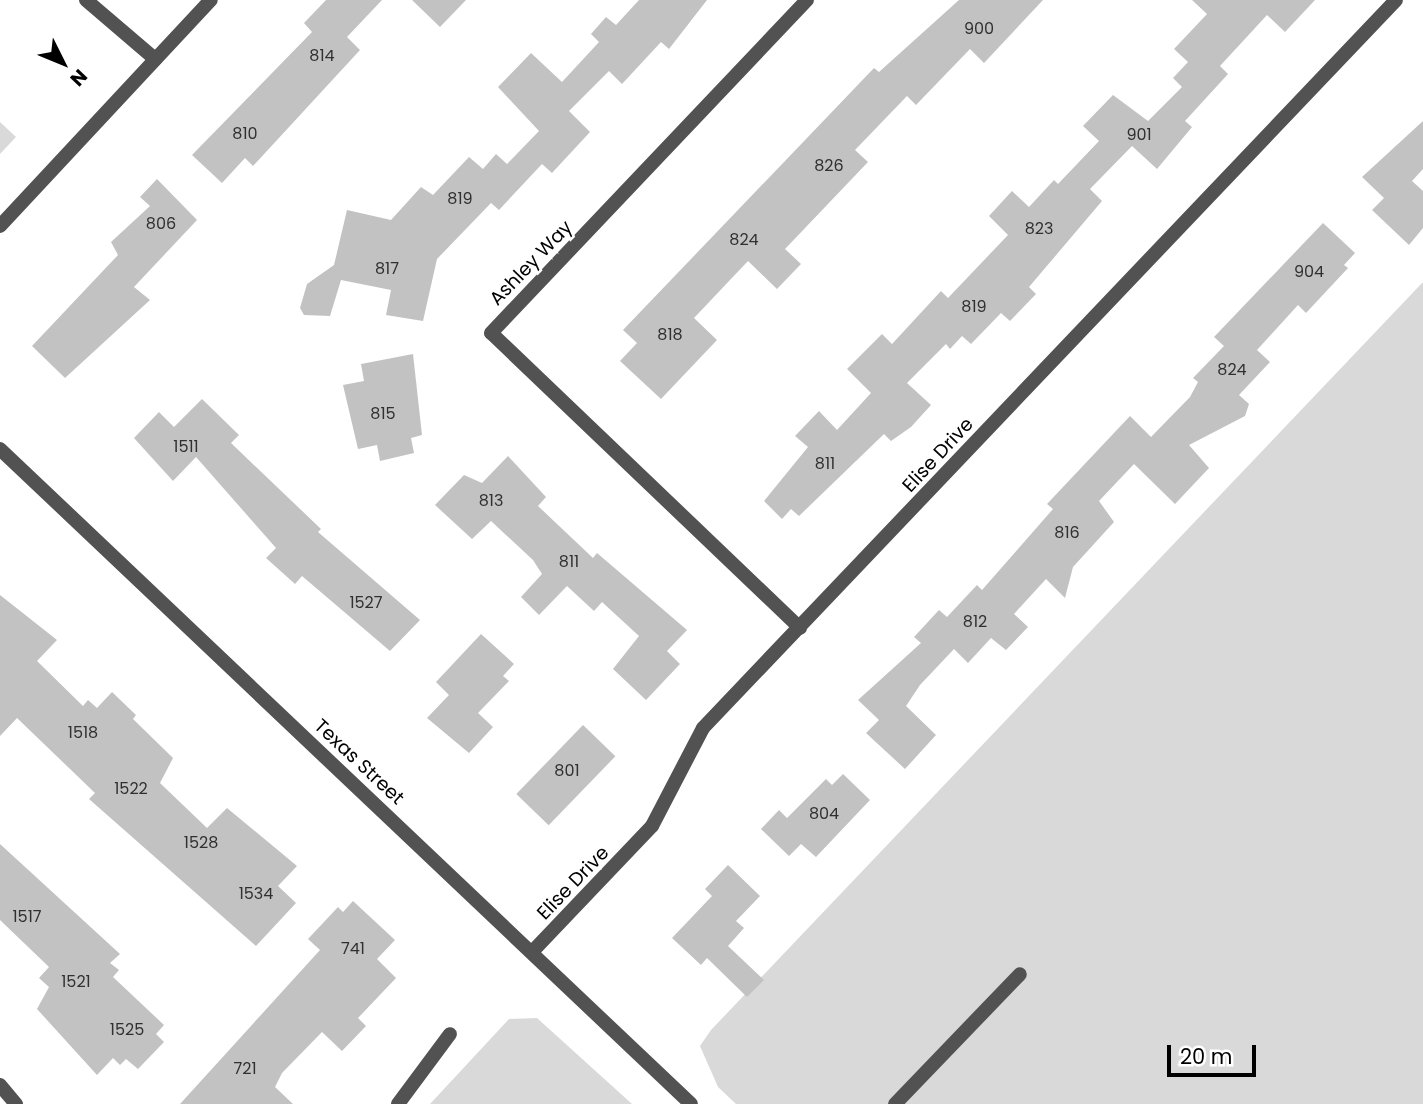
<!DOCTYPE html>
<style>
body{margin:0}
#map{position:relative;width:1423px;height:1104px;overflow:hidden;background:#fff;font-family:Poppins,sans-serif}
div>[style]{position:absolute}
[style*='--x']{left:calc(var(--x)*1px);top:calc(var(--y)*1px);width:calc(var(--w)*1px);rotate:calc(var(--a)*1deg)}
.green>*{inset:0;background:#d9d9d9}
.building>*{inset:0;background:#c2c2c2;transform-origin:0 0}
.service>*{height:14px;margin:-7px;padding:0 7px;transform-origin:7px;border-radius:7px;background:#525252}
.minor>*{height:14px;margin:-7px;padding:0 7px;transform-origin:7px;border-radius:7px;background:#525252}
.tertiary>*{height:14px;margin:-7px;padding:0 7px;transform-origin:7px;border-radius:7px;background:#525252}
span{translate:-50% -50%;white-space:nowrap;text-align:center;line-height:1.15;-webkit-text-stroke:5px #fff;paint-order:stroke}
.number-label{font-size:16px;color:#303030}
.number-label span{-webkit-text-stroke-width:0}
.street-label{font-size:19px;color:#000}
.north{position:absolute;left:28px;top:28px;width:70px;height:70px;-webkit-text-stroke:5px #fff;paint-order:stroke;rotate:133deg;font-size:19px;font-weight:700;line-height:28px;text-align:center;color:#000}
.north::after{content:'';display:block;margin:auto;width:24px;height:32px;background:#000;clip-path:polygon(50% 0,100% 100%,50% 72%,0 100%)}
.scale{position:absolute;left:1167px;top:1045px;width:89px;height:32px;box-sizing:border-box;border:4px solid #000;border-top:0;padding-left:9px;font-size:21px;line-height:24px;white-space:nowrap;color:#000;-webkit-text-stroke:5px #fff;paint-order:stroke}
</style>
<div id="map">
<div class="green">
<i style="clip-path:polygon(0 122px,16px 137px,0 154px)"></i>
<i style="clip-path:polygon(1423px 282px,1423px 1104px,736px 1104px,718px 1087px,700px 1046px,711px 1030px)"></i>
<i style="clip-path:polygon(537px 1018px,632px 1104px,430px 1104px,509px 1019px)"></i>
</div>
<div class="building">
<i style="clip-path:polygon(326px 0,382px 0,347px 37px,360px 50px,253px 166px,245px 158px,222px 183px,192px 155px,312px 32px,304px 23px)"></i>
<i style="clip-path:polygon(412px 0,466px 0,440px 27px)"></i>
<i style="clip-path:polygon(639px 0,707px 0,669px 49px,661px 42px,622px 84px,609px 71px,569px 111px,590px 132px,552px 173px,542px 164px,499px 210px,491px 203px,437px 259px,423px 321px,386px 315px,391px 290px,341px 280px,330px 316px,304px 315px,300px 308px,307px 284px,334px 265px,347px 210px,391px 220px,421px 187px,433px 195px,469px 157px,483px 169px,496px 154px,507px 164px,539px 131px,498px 87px,531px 53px,562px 82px,599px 42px,591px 34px,606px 17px,616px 25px)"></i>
<i style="clip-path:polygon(959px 0,1043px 0,984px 63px,970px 49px,916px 105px,907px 96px,855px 150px,868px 162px,785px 249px,801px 264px,777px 289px,748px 261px,694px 318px,717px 340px,661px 399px,620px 361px,637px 343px,623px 330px,874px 68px,879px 72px)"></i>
<i style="clip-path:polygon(1192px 0,1315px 0,1285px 32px,1267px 15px,1220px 66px,1228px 74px,1185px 121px,1192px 127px,1157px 169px,1132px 146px,1090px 189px,1102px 201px,1029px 287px,1036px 294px,1010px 321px,1001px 313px,971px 344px,962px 336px,950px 349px,946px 344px,907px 383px,931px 405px,911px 427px,891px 441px,884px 434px,799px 516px,791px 509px,782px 519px,764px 501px,808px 447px,795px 436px,819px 411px,837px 430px,871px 393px,847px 369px,882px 334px,892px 344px,941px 291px,948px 298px,1008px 235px,989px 216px,1012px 191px,1029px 207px,1054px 180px,1058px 184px,1099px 141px,1083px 126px,1113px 95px,1148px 121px,1182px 87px,1173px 78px,1188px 62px,1174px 49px,1207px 14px)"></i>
<i style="clip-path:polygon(1423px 121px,1423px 169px,1412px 181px,1423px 191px,1423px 228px,1409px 245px,1372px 210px,1384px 198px,1362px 177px)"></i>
<i style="clip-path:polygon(157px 179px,197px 220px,134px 287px,150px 300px,65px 378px,32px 346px,118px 255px,111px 242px,150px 206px,140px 197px)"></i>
<i style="clip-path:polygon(1323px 223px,1355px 253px,1344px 265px,1348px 268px,1306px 313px,1298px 305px,1257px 350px,1270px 362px,1239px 395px,1249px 404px,1245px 416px,1189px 445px,1209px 468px,1175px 504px,1134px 464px,1099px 501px,1114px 522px,1073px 567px,1065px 598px,1046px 579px,1014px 614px,1028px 627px,1006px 650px,991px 638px,968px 663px,954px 649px,920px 685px,906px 706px,936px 735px,905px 769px,866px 733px,879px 720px,858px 700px,921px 643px,914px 637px,939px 610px,947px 617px,977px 585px,982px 590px,1053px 509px,1047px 504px,1130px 416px,1151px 437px,1190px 397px,1198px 382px,1193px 378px,1224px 346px,1214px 337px)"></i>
<i style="clip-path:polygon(413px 354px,422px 435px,411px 438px,414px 453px,380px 461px,377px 445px,358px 449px,343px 385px,364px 381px,361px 364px)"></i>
<i style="clip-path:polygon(202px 399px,239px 435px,231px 443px,321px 529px,318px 532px,420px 620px,390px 651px,302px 576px,295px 584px,266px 558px,276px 548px,196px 457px,173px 481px,134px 438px,159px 412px,174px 427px)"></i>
<i style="clip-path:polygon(508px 456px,546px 497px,538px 506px,593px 558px,597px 553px,687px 630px,667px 651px,680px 664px,646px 700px,613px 669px,639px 636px,602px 602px,594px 611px,567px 586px,539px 615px,521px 597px,542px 574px,533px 560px,491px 521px,472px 539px,435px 505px,464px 475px,482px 483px)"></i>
<i style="clip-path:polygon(0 595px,57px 640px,37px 661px,83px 706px,88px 700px,97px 708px,112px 692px,136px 715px,133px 719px,173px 758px,160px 783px,207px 828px,227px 808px,297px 866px,278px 886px,296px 903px,256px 946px,89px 799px,95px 793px,17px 718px,0 736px)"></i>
<i style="clip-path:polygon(481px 634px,514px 664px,503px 676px,509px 681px,478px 713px,493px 727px,469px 753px,427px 718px,449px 695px,436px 682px)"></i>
<i style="left:583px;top:725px;width:45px;height:96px;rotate:44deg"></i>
<i style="clip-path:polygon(843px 774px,870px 800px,816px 857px,801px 844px,789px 856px,761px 829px,779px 810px,787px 818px,826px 779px,832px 785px)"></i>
<i style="clip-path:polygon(0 844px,120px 954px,110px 963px,119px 970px,113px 977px,164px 1025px,156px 1034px,164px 1042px,138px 1069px,126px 1059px,120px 1065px,113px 1058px,97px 1075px,37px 1009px,49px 987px,39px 978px,49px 967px,0 920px)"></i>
<i style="clip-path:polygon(728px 865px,760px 896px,736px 921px,744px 928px,728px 946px,764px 980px,747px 997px,707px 958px,701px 965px,672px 938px,712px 896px,705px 889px)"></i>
<i style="clip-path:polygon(353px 901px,395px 940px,377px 959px,396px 978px,358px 1018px,366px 1026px,342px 1051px,322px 1032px,282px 1073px,275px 1087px,293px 1104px,180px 1104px,320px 950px,308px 939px,338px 907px,343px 912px)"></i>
</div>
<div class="service">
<i style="--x:86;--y:0;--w:91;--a:40.5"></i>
<i style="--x:895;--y:1104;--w:180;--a:-46.1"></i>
</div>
<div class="minor">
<i style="--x:800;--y:628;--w:427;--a:-136.3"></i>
<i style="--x:491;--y:333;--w:459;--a:-46.5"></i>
<i style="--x:532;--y:952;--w:174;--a:-46.4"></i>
<i style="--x:652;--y:826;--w:110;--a:-62.5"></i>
<i style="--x:703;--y:728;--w:1005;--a:-46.41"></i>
<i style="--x:0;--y:1085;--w:25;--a:50"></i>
<i style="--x:398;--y:1104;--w:87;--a:-53.4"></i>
</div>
<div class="tertiary">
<i style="--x:0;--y:226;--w:309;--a:-47"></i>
<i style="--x:0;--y:449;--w:952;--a:43.47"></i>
</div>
<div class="number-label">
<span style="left:979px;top:29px">900</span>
<span style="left:322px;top:56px">814</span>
<span style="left:245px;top:134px">810</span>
<span style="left:1139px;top:135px">901</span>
<span style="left:829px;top:166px">826</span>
<span style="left:460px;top:199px">819</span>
<span style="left:161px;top:224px">806</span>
<span style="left:1039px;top:229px">823</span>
<span style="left:744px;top:240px">824</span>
<span style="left:387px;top:269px">817</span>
<span style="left:1309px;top:272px">904</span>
<span style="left:974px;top:307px">819</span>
<span style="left:670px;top:335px">818</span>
<span style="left:1232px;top:370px">824</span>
<span style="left:383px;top:414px">815</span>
<span style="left:186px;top:447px">1511</span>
<span style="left:825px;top:464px">811</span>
<span style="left:491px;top:501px">813</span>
<span style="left:1067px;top:533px">816</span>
<span style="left:569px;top:562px">811</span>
<span style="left:366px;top:603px">1527</span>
<span style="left:975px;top:622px">812</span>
<span style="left:83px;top:733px">1518</span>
<span style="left:567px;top:771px">801</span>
<span style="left:131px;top:789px">1522</span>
<span style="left:824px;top:814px">804</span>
<span style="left:201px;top:843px">1528</span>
<span style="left:256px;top:894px">1534</span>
<span style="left:27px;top:917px">1517</span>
<span style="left:353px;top:949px">741</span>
<span style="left:76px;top:982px">1521</span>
<span style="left:127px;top:1030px">1525</span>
<span style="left:245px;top:1069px">721</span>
</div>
<div class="street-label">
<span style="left:531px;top:263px;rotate:-46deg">Ashley Way</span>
<span style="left:938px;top:455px;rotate:-47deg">Elise Drive</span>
<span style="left:359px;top:762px;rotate:43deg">Texas Street</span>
<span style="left:573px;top:883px;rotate:-46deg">Elise Drive</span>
</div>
<div class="north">N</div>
<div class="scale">20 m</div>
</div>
